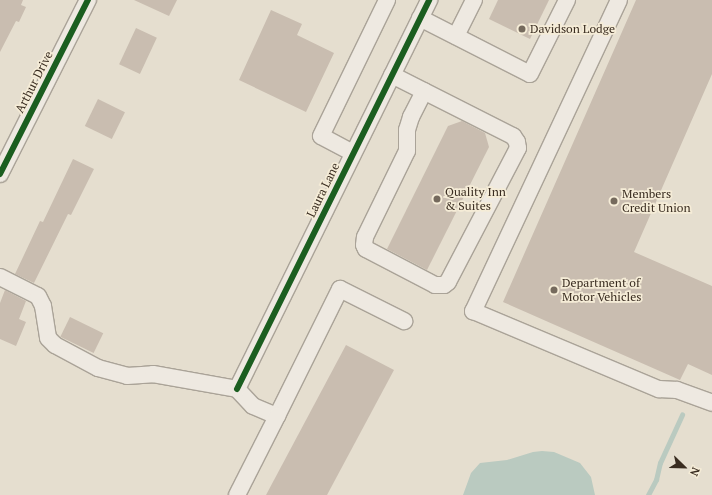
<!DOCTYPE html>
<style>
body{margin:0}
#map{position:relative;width:712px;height:495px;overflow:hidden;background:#e5decf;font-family:"PT Serif",serif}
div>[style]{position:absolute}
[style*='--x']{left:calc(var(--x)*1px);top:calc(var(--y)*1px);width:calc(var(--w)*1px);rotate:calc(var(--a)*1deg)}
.water>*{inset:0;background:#bacac0}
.stream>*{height:4.5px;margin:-2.25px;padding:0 2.25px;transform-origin:2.25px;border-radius:2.25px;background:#bacac0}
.building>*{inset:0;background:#c9bdb0;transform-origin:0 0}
.roads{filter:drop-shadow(1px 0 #aaa398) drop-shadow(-1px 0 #aaa398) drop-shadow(0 1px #aaa398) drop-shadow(0 -1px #aaa398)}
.minor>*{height:16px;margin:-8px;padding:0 8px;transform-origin:8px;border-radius:8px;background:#eee9e1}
.cycleway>*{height:6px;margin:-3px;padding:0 3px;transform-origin:3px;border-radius:3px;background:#1b5e20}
.dots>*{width:11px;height:11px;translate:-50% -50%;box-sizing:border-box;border:2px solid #f5ecd7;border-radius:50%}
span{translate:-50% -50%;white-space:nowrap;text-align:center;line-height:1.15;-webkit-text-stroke:3.5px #f5ecd7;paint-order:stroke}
.poi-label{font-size:12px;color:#392c20}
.left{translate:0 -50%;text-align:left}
.street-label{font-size:12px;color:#392c20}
.north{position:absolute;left:664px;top:447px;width:40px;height:40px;-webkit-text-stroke:3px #f5ecd7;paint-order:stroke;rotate:113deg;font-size:11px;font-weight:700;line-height:16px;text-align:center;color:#392c20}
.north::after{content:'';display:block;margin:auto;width:14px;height:18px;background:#392c20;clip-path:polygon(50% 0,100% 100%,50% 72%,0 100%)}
</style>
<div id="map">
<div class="water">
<i style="clip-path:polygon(542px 451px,554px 452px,580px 463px,591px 477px,595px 495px,463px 495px,471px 473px,480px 463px,507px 460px,533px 452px)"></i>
</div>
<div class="stream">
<i style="--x:648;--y:495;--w:17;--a:-62"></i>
<i style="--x:656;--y:480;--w:17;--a:-77"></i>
<i style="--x:660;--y:463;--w:53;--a:-65.4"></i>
</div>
<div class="building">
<i style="clip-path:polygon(0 0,23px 0,21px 5px,26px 7px,19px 22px,16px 21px,0 52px)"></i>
<i style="clip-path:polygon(134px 0,177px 0,169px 16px)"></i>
<i style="clip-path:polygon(498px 0,549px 0,530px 39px,489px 19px)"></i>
<i style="clip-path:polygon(636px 0,712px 0,712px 74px,634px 252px,712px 286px,712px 375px,688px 364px,680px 380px,503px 302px)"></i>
<i style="clip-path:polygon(271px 10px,302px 24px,297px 35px,334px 53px,306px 112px,239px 80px)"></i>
<i style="left:136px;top:28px;width:23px;height:40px;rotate:25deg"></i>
<i style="left:98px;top:99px;width:30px;height:30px;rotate:26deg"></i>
<i style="clip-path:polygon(462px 121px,485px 133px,489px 147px,427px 270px,387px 249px,448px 126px)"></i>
<i style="clip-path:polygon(73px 159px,94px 169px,71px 215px,68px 214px,34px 283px,15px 274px,40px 221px,43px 222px)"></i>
<i style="clip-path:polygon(5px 290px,26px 301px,19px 319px,26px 322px,16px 346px,0 339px,0 303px)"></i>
<i style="left:70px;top:317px;width:37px;height:22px;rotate:26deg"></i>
<i style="clip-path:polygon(346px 345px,394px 370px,327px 495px,266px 495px)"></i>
</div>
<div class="roads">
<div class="minor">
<i style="--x:619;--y:0;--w:344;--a:115.1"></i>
<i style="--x:473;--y:311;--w:202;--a:22.8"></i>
<i style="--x:659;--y:389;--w:18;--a:3"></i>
<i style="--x:677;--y:390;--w:37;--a:20"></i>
<i style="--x:420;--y:18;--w:123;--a:27"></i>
<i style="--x:530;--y:74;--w:83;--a:-63.4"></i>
<i style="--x:456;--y:36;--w:40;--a:-63.4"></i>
<i style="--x:392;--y:75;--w:136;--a:26.8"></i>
<i style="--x:513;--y:136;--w:7;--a:56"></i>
<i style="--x:517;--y:142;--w:6;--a:81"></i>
<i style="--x:518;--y:148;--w:151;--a:117.6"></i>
<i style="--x:448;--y:282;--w:5;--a:143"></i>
<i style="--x:444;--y:285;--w:9;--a:180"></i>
<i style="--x:435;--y:285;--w:78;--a:-152.4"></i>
<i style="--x:366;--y:249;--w:4;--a:-117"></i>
<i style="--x:364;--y:245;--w:8;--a:-83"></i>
<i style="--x:365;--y:237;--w:96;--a:-64"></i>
<i style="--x:407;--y:151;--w:21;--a:-90"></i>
<i style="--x:407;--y:130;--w:14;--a:-73"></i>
<i style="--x:411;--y:117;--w:29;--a:-63"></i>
<i style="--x:353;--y:153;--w:36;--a:-152"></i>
<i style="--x:321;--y:136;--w:151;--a:-64.1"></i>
<i style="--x:0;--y:174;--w:195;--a:-63.2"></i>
<i style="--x:0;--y:277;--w:42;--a:26.6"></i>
<i style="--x:38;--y:296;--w:11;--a:63"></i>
<i style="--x:43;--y:306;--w:32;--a:81"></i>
<i style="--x:48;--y:338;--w:10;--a:45"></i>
<i style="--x:55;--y:345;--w:49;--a:28.1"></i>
<i style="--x:98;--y:368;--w:30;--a:15"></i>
<i style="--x:127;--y:376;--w:26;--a:-4"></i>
<i style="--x:153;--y:374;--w:85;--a:10.1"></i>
<i style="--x:237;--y:389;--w:23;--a:47"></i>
<i style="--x:253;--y:406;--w:26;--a:23"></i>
<i style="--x:277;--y:416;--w:142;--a:-63.6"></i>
<i style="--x:340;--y:289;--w:72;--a:26.6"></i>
<i style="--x:237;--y:389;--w:434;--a:-63.7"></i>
<i style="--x:237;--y:495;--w:89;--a:-63.1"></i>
</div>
</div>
<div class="cycleway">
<i style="--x:0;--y:174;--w:195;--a:-63.2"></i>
<i style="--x:237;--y:389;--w:434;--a:-63.7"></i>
</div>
<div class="dots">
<i style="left:522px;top:29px;background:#756a5d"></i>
<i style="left:437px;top:199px;background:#756a5d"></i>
<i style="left:614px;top:201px;background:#756a5d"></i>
<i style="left:554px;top:290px;background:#756a5d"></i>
</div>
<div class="poi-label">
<span class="left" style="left:530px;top:29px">Davidson Lodge</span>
<span class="left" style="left:445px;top:199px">Quality Inn<br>&amp; Suites</span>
<span class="left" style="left:622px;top:201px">Members<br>Credit Union</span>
<span class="left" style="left:562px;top:290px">Department of<br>Motor Vehicles</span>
</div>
<div class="street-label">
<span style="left:34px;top:82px;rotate:-63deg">Arthur Drive</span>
<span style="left:323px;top:190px;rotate:-64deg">Laura Lane</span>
</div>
<div class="north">N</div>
</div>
